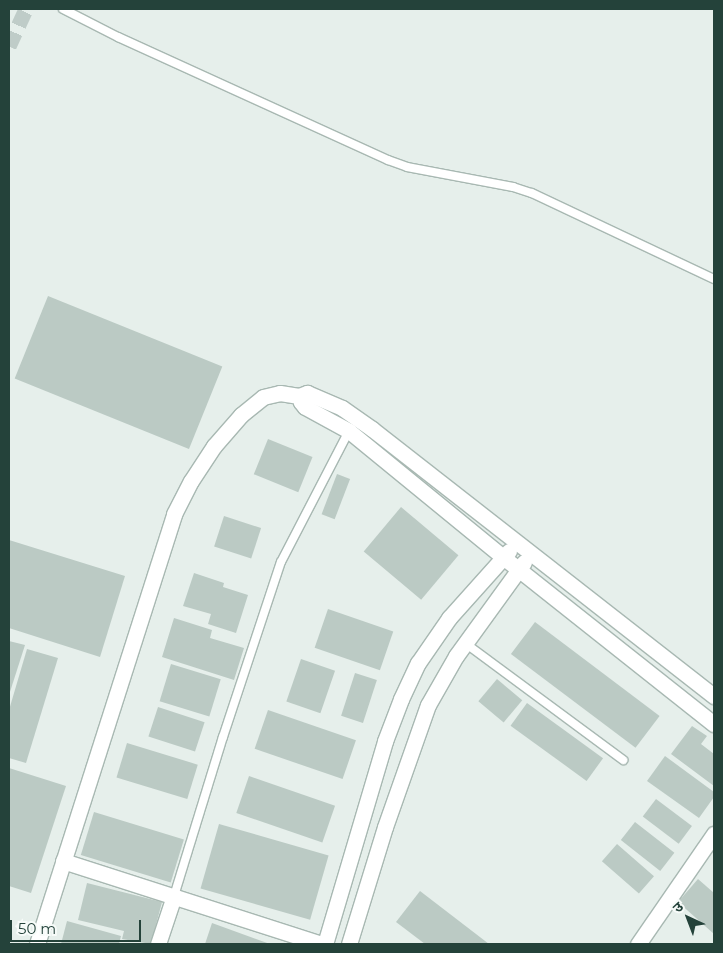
<!DOCTYPE html>
<meta charset="utf-8">
<style>
body{margin:0}
#map{position:relative;width:723px;height:953px;overflow:hidden;background:#e6efeb;font-family:Montserrat,"Noto Sans Devanagari",sans-serif}
div>[style]{position:absolute}
[style*='--x']{left:calc(var(--x)*1px);top:calc(var(--y)*1px);width:calc(var(--w)*1px);rotate:calc(var(--a)*1deg)}
.building>*{inset:0;background:#bbcac4;transform-origin:0 0}
.secondary-tunnel>*{height:15px;margin-top:-7.5px;transform-origin:0;background:repeating-linear-gradient(90deg,#bfccc8 0 15px,transparent 0 23px)}
.roads{filter:drop-shadow(1px 0 #a8b8b2) drop-shadow(-1px 0 #a8b8b2) drop-shadow(0 1px #a8b8b2) drop-shadow(0 -1px #a8b8b2)}
.service>*{height:8px;margin:-4px;padding:0 4px;transform-origin:4px;border-radius:4px;background:#fff}
.minor>*{height:15px;margin:-7.5px;padding:0 7.5px;transform-origin:7.5px;border-radius:7.5px;background:#fff}
.tertiary>*{height:15px;margin:-7.5px;padding:0 7.5px;transform-origin:7.5px;border-radius:7.5px;background:#fff}
span{translate:-50% -50%;white-space:nowrap;text-align:center;line-height:1.15;-webkit-text-stroke:4px #f7fbf9;paint-order:stroke}
.frame{position:absolute;inset:0;border:10px solid #24423a;pointer-events:none}
.north{position:absolute;left:663px;top:893px;width:50px;height:50px;-webkit-text-stroke:4px #f7fbf9;paint-order:stroke;rotate:317deg;font-size:14px;font-weight:700;line-height:20px;text-align:center;color:#24423a}
.north::after{content:'';display:block;margin:auto;width:18px;height:22px;background:#24423a;clip-path:polygon(50% 0,100% 100%,50% 72%,0 100%)}
.scale{position:absolute;left:10px;top:920px;width:131px;height:22px;box-sizing:border-box;border:2px solid #24423a;border-top:0;padding-left:6px;font-size:15px;line-height:18px;white-space:nowrap;color:#24423a;-webkit-text-stroke:4px #f7fbf9;paint-order:stroke}
</style>
<div id="map">
<div class="building">
<i style="left:48px;top:296px;width:188px;height:89px;rotate:22deg"></i>
<i style="left:268px;top:439px;width:48px;height:38px;rotate:22deg"></i>
<i style="left:337px;top:474px;width:14px;height:43px;rotate:21deg"></i>
<i style="left:401px;top:507px;width:75px;height:58px;rotate:40deg"></i>
<i style="left:224px;top:516px;width:39px;height:32px;rotate:18deg"></i>
<i style="clip-path:polygon(9px 540px,125px 576px,100px 657px,9px 628px)"></i>
<i style="clip-path:polygon(194px 573px,224px 583px,223px 587px,248px 595px,236px 633px,208px 624px,211px 614px,183px 606px)"></i>
<i style="left:328px;top:609px;width:69px;height:41px;rotate:19deg"></i>
<i style="clip-path:polygon(174px 618px,212px 630px,210px 638px,244px 648px,234px 680px,162px 657px)"></i>
<i style="left:535px;top:622px;width:156px;height:40px;rotate:37deg"></i>
<i style="clip-path:polygon(9px 641px,25px 645px,9px 695px)"></i>
<i style="clip-path:polygon(27px 649px,58px 658px,26px 763px,9px 758px,9px 710px)"></i>
<i style="left:301px;top:659px;width:36px;height:45px;rotate:19deg"></i>
<i style="left:171px;top:664px;width:52px;height:39px;rotate:17deg"></i>
<i style="left:355px;top:673px;width:23px;height:45px;rotate:18deg"></i>
<i style="left:497px;top:679px;width:33px;height:29px;rotate:40deg"></i>
<i style="left:527px;top:703px;width:94px;height:28px;rotate:36deg"></i>
<i style="left:158px;top:707px;width:49px;height:31px;rotate:18deg"></i>
<i style="left:268px;top:710px;width:93px;height:41px;rotate:19deg"></i>
<i style="clip-path:polygon(692px 726px,707px 736px,701px 744px,714px 754px,714px 786px,671px 754px)"></i>
<i style="left:127px;top:743px;width:74px;height:36px;rotate:17deg"></i>
<i style="clip-path:polygon(665px 756px,714px 792px,714px 797px,699px 818px,647px 781px)"></i>
<i style="clip-path:polygon(9px 768px,66px 786px,31px 893px,9px 886px)"></i>
<i style="left:249px;top:776px;width:91px;height:39px;rotate:19deg"></i>
<i style="left:656px;top:799px;width:45px;height:22px;rotate:37deg"></i>
<i style="left:94px;top:812px;width:94px;height:45px;rotate:17deg"></i>
<i style="left:635px;top:822px;width:50px;height:23px;rotate:38deg"></i>
<i style="left:219px;top:824px;width:114px;height:67px;rotate:16deg"></i>
<i style="left:617px;top:844px;width:49px;height:23px;rotate:41deg"></i>
<i style="clip-path:polygon(698px 879px,714px 893px,714px 934px,678px 902px)"></i>
<i style="clip-path:polygon(87px 883px,162px 902px,151px 944px,122px 939px,124px 931px,78px 920px)"></i>
<i style="clip-path:polygon(420px 891px,489px 944px,425px 944px,396px 922px)"></i>
<i style="clip-path:polygon(67px 921px,121px 936px,119px 944px,61px 944px)"></i>
<i style="clip-path:polygon(212px 923px,270px 944px,205px 944px)"></i>
</div>
<div class="secondary-tunnel">
<i style="--x:9;--y:46;--w:41;--a:-65.3"></i>
</div>
<div class="roads">
<div class="service">
<i style="--x:63;--y:9;--w:62;--a:27"></i>
<i style="--x:118;--y:37;--w:297;--a:24.5"></i>
<i style="--x:388;--y:160;--w:20;--a:20"></i>
<i style="--x:407;--y:167;--w:108;--a:10.7"></i>
<i style="--x:513;--y:187;--w:20;--a:18"></i>
<i style="--x:532;--y:193;--w:201;--a:25.3"></i>
<i style="--x:465;--y:643;--w:197;--a:36.5"></i>
<i style="--x:174;--y:896;--w:166;--a:-72.9"></i>
<i style="--x:223;--y:737;--w:184;--a:-71.7"></i>
<i style="--x:281;--y:562;--w:148;--a:-62.6"></i>
</div>
<div class="minor">
<i style="--x:63;--y:861;--w:272;--a:17.8"></i>
<i style="--x:158;--y:944;--w:51;--a:-71.6"></i>
<i style="--x:638;--y:944;--w:134;--a:-55.4"></i>
</div>
<div class="tertiary">
<i style="--x:299;--y:396;--w:6;--a:72"></i>
<i style="--x:301;--y:402;--w:6;--a:51"></i>
<i style="--x:305;--y:407;--w:50;--a:28.6"></i>
<i style="--x:349;--y:431;--w:199;--a:39.3"></i>
<i style="--x:503;--y:557;--w:269;--a:38.4"></i>
<i style="--x:37;--y:944;--w:451;--a:-72.3"></i>
<i style="--x:174;--y:514;--w:37;--a:-63"></i>
<i style="--x:191;--y:481;--w:42;--a:-56.7"></i>
<i style="--x:214;--y:446;--w:41;--a:-48.9"></i>
<i style="--x:241;--y:415;--w:28;--a:-39"></i>
<i style="--x:263;--y:397;--w:17;--a:-13"></i>
<i style="--x:280;--y:393;--w:19;--a:9"></i>
<i style="--x:299;--y:396;--w:9;--a:-21"></i>
<i style="--x:307;--y:393;--w:38;--a:23"></i>
<i style="--x:342;--y:408;--w:37;--a:35"></i>
<i style="--x:372;--y:429;--w:434;--a:38"></i>
<i style="--x:325;--y:944;--w:212;--a:-73.5"></i>
<i style="--x:385;--y:741;--w:45;--a:-69.1"></i>
<i style="--x:401;--y:699;--w:40;--a:-65"></i>
<i style="--x:418;--y:663;--w:55;--a:-55.4"></i>
<i style="--x:449;--y:618;--w:90;--a:-48.2"></i>
<i style="--x:349;--y:944;--w:122;--a:-72.9"></i>
<i style="--x:385;--y:827;--w:129;--a:-70.6"></i>
<i style="--x:428;--y:705;--w:56;--a:-60.3"></i>
<i style="--x:456;--y:656;--w:116;--a:-54.1"></i>
</div>
</div>
<div class="frame"></div>
<div class="north">उ</div>
<div class="scale">50 m</div>
</div>
